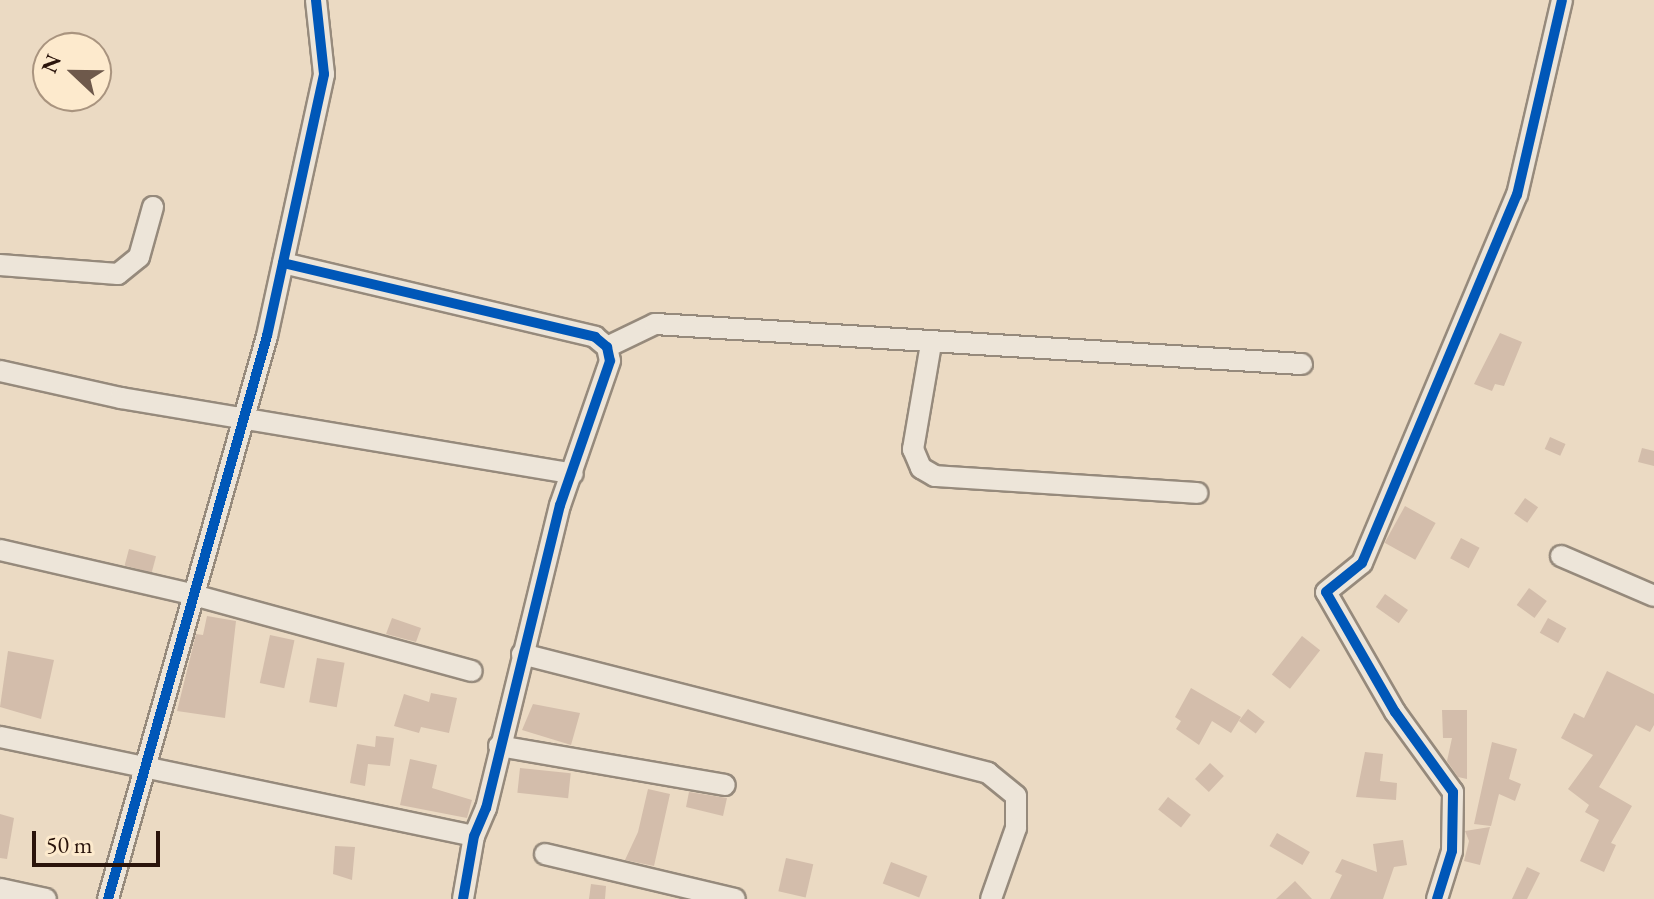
<!DOCTYPE html>
<style>
body{margin:0}
#map{position:relative;width:1654px;height:899px;overflow:hidden;background:#ebdac3;font-family:"EB Garamond",serif}
div>[style]{position:absolute}
[style*='--x']{left:calc(var(--x)*1px);top:calc(var(--y)*1px);width:calc(var(--w)*1px);rotate:calc(var(--a)*1deg)}
.building>*{inset:0;background:#d3bdab;transform-origin:0 0}
.roads{filter:drop-shadow(2px 0 #968a7c) drop-shadow(-2px 0 #968a7c) drop-shadow(0 2px #968a7c) drop-shadow(0 -2px #968a7c)}
.street>*{height:20px;margin:-10px;padding:0 10px;transform-origin:10px;border-radius:10px;background:#ede5d9}
.cycleway>*{height:10px;margin:-5px;padding:0 5px;transform-origin:5px;border-radius:5px;background:#0057b8}
span{translate:-50% -50%;white-space:nowrap;text-align:center;line-height:1.15;-webkit-text-stroke:6px #fdeacd;paint-order:stroke}
.north{position:absolute;left:32px;top:32px;width:80px;height:80px;box-sizing:border-box;background:#fdeacd;border:2px solid #a9947f;border-radius:50%;rotate:292deg;font-size:22px;font-weight:700;line-height:32px;text-align:center;color:#2a140b}
.north::after{content:'';display:block;margin:auto;width:28px;height:36px;background:#6e594b;clip-path:polygon(50% 0,100% 100%,50% 72%,0 100%)}
.scale{position:absolute;left:32px;top:831px;width:128px;height:36px;box-sizing:border-box;border:4px solid #2a140b;border-top:0;padding-left:10px;font-size:24px;line-height:28px;white-space:nowrap;color:#2a140b;-webkit-text-stroke:6px #fdeacd;paint-order:stroke}
</style>
<div id="map">
<div class="building">
<i style="clip-path:polygon(1500px 333px,1522px 342px,1504px 386px,1495px 384px,1492px 391px,1474px 384px)"></i>
<i style="left:1550px;top:437px;width:17px;height:13px;rotate:24deg"></i>
<i style="clip-path:polygon(1642px 448px,1654px 451px,1654px 466px,1638px 462px)"></i>
<i style="left:1525px;top:498px;width:16px;height:19px;rotate:35deg"></i>
<i style="left:1405px;top:506px;width:35px;height:42px;rotate:29deg"></i>
<i style="left:1461px;top:538px;width:21px;height:23px;rotate:28deg"></i>
<i style="left:129px;top:549px;width:28px;height:17px;rotate:15deg"></i>
<i style="left:1529px;top:588px;width:22px;height:21px;rotate:36deg"></i>
<i style="left:1385px;top:594px;width:28px;height:16px;rotate:35deg"></i>
<i style="clip-path:polygon(207px 616px,236px 621px,225px 718px,177px 711px,196px 634px,203px 635px)"></i>
<i style="clip-path:polygon(392px 618px,421px 628px,416px 642px,386px 634px)"></i>
<i style="left:1548px;top:618px;width:21px;height:17px;rotate:29deg"></i>
<i style="left:270px;top:635px;width:25px;height:49px;rotate:12deg"></i>
<i style="left:1302px;top:636px;width:23px;height:49px;rotate:38deg"></i>
<i style="clip-path:polygon(8px 651px,54px 660px,41px 719px,0 707px)"></i>
<i style="left:317px;top:658px;width:28px;height:45px;rotate:10deg"></i>
<i style="clip-path:polygon(1607px 671px,1654px 694px,1654px 725px,1650px 732px,1636px 725px,1599px 787px,1632px 806px,1611px 843px,1616px 845px,1604px 872px,1580px 861px,1599px 820px,1585px 812px,1589px 805px,1568px 789px,1593px 755px,1561px 738px,1574px 713px,1584px 718px)"></i>
<i style="clip-path:polygon(1191px 688px,1241px 717px,1231px 733px,1212px 721px,1199px 745px,1176px 729px,1181px 721px,1175px 717px)"></i>
<i style="clip-path:polygon(431px 693px,457px 698px,449px 733px,421px 727px,419px 733px,394px 726px,404px 694px,429px 702px)"></i>
<i style="clip-path:polygon(533px 704px,580px 713px,571px 745px,522px 730px)"></i>
<i style="left:1248px;top:709px;width:21px;height:15px;rotate:37deg"></i>
<i style="clip-path:polygon(1442px 710px,1467px 710px,1467px 779px,1458px 777px,1447px 761px,1452px 738px,1443px 738px)"></i>
<i style="clip-path:polygon(376px 736px,394px 738px,390px 766px,368px 764px,365px 786px,350px 783px,357px 744px,375px 747px)"></i>
<i style="clip-path:polygon(1492px 742px,1517px 749px,1509px 779px,1521px 784px,1515px 801px,1499px 794px,1491px 826px,1474px 824px)"></i>
<i style="clip-path:polygon(1365px 752px,1383px 754px,1380px 781px,1397px 783px,1396px 800px,1356px 797px)"></i>
<i style="clip-path:polygon(410px 759px,437px 765px,432px 788px,472px 800px,467px 818px,400px 805px)"></i>
<i style="left:1210px;top:763px;width:19px;height:22px;rotate:43deg"></i>
<i style="left:520px;top:768px;width:51px;height:25px;rotate:6deg"></i>
<i style="clip-path:polygon(648px 789px,670px 794px,654px 866px,625px 860px,638px 832px)"></i>
<i style="clip-path:polygon(689px 792px,727px 798px,723px 816px,686px 807px)"></i>
<i style="left:1168px;top:797px;width:29px;height:16px;rotate:38deg"></i>
<i style="clip-path:polygon(0 814px,14px 818px,7px 859px,0 858px)"></i>
<i style="clip-path:polygon(1490px 827px,1480px 865px,1464px 861px,1469px 841px,1465px 831px)"></i>
<i style="left:1277px;top:833px;width:38px;height:15px;rotate:30deg"></i>
<i style="clip-path:polygon(1403px 840px,1407px 865px,1394px 867px,1383px 899px,1330px 899px,1342px 875px,1335px 872px,1342px 859px,1377px 872px,1373px 844px)"></i>
<i style="clip-path:polygon(335px 846px,355px 847px,352px 880px,333px 874px)"></i>
<i style="left:786px;top:858px;width:28px;height:34px;rotate:13deg"></i>
<i style="left:891px;top:862px;width:39px;height:23px;rotate:21deg"></i>
<i style="clip-path:polygon(1527px 867px,1540px 873px,1527px 899px,1512px 899px)"></i>
<i style="clip-path:polygon(1295px 881px,1312px 899px,1276px 899px)"></i>
<i style="clip-path:polygon(591px 884px,606px 886px,605px 899px,589px 899px)"></i>
</div>
<div class="roads">
<div class="street">
<i style="--x:283;--y:263;--w:321;--a:13.3"></i>
<i style="--x:595;--y:337;--w:16;--a:40"></i>
<i style="--x:607;--y:347;--w:14;--a:78"></i>
<i style="--x:610;--y:361;--w:152;--a:109.1"></i>
<i style="--x:560;--y:505;--w:312;--a:103.7"></i>
<i style="--x:486;--y:808;--w:30;--a:113"></i>
<i style="--x:474;--y:836;--w:64;--a:99.9"></i>
<i style="--x:0;--y:265;--w:118;--a:4.4"></i>
<i style="--x:118;--y:274;--w:27;--a:-39"></i>
<i style="--x:139;--y:257;--w:52;--a:-74.4"></i>
<i style="--x:931;--y:344;--w:107;--a:99.7"></i>
<i style="--x:913;--y:449;--w:21;--a:67"></i>
<i style="--x:921;--y:468;--w:16;--a:30"></i>
<i style="--x:935;--y:476;--w:263;--a:3.7"></i>
<i style="--x:607;--y:347;--w:53;--a:-25.6"></i>
<i style="--x:655;--y:324;--w:648;--a:3.54"></i>
<i style="--x:0;--y:371;--w:124;--a:12.6"></i>
<i style="--x:121;--y:398;--w:458;--a:9.5"></i>
<i style="--x:0;--y:550;--w:195;--a:13"></i>
<i style="--x:190;--y:594;--w:292;--a:15.3"></i>
<i style="--x:1561;--y:556;--w:101;--a:23.3"></i>
<i style="--x:522;--y:654;--w:481;--a:14.3"></i>
<i style="--x:988;--y:773;--w:36;--a:39"></i>
<i style="--x:1016;--y:796;--w:32;--a:90"></i>
<i style="--x:1016;--y:828;--w:75;--a:109.4"></i>
<i style="--x:0;--y:737;--w:484;--a:11.8"></i>
<i style="--x:499;--y:746;--w:229;--a:9.8"></i>
<i style="--x:545;--y:854;--w:195;--a:13.3"></i>
<i style="--x:0;--y:889;--w:47;--a:12.3"></i>
<i style="--x:108;--y:899;--w:585;--a:-74.23"></i>
<i style="--x:267;--y:336;--w:268;--a:-77.7"></i>
<i style="--x:324;--y:74;--w:74;--a:-96.2"></i>
<i style="--x:1437;--y:899;--w:50;--a:-72.6"></i>
<i style="--x:1452;--y:851;--w:59;--a:-89"></i>
<i style="--x:1453;--y:792;--w:99;--a:-125.9"></i>
<i style="--x:1395;--y:712;--w:138;--a:-119.9"></i>
<i style="--x:1326;--y:592;--w:46;--a:-38.9"></i>
<i style="--x:1362;--y:563;--w:399;--a:-67.2"></i>
<i style="--x:1517;--y:195;--w:200;--a:-77"></i>
</div>
</div>
<div class="cycleway">
<i style="--x:283;--y:263;--w:321;--a:13.3"></i>
<i style="--x:595;--y:337;--w:16;--a:40"></i>
<i style="--x:607;--y:347;--w:14;--a:78"></i>
<i style="--x:610;--y:361;--w:152;--a:109.1"></i>
<i style="--x:560;--y:505;--w:312;--a:103.7"></i>
<i style="--x:486;--y:808;--w:30;--a:113"></i>
<i style="--x:474;--y:836;--w:64;--a:99.9"></i>
<i style="--x:108;--y:899;--w:585;--a:-74.23"></i>
<i style="--x:267;--y:336;--w:268;--a:-77.7"></i>
<i style="--x:324;--y:74;--w:74;--a:-96.2"></i>
<i style="--x:1437;--y:899;--w:50;--a:-72.6"></i>
<i style="--x:1452;--y:851;--w:59;--a:-89"></i>
<i style="--x:1453;--y:792;--w:99;--a:-125.9"></i>
<i style="--x:1395;--y:712;--w:138;--a:-119.9"></i>
<i style="--x:1326;--y:592;--w:46;--a:-38.9"></i>
<i style="--x:1362;--y:563;--w:399;--a:-67.2"></i>
<i style="--x:1517;--y:195;--w:200;--a:-77"></i>
</div>
<div class="north">N</div>
<div class="scale">50 m</div>
</div>
